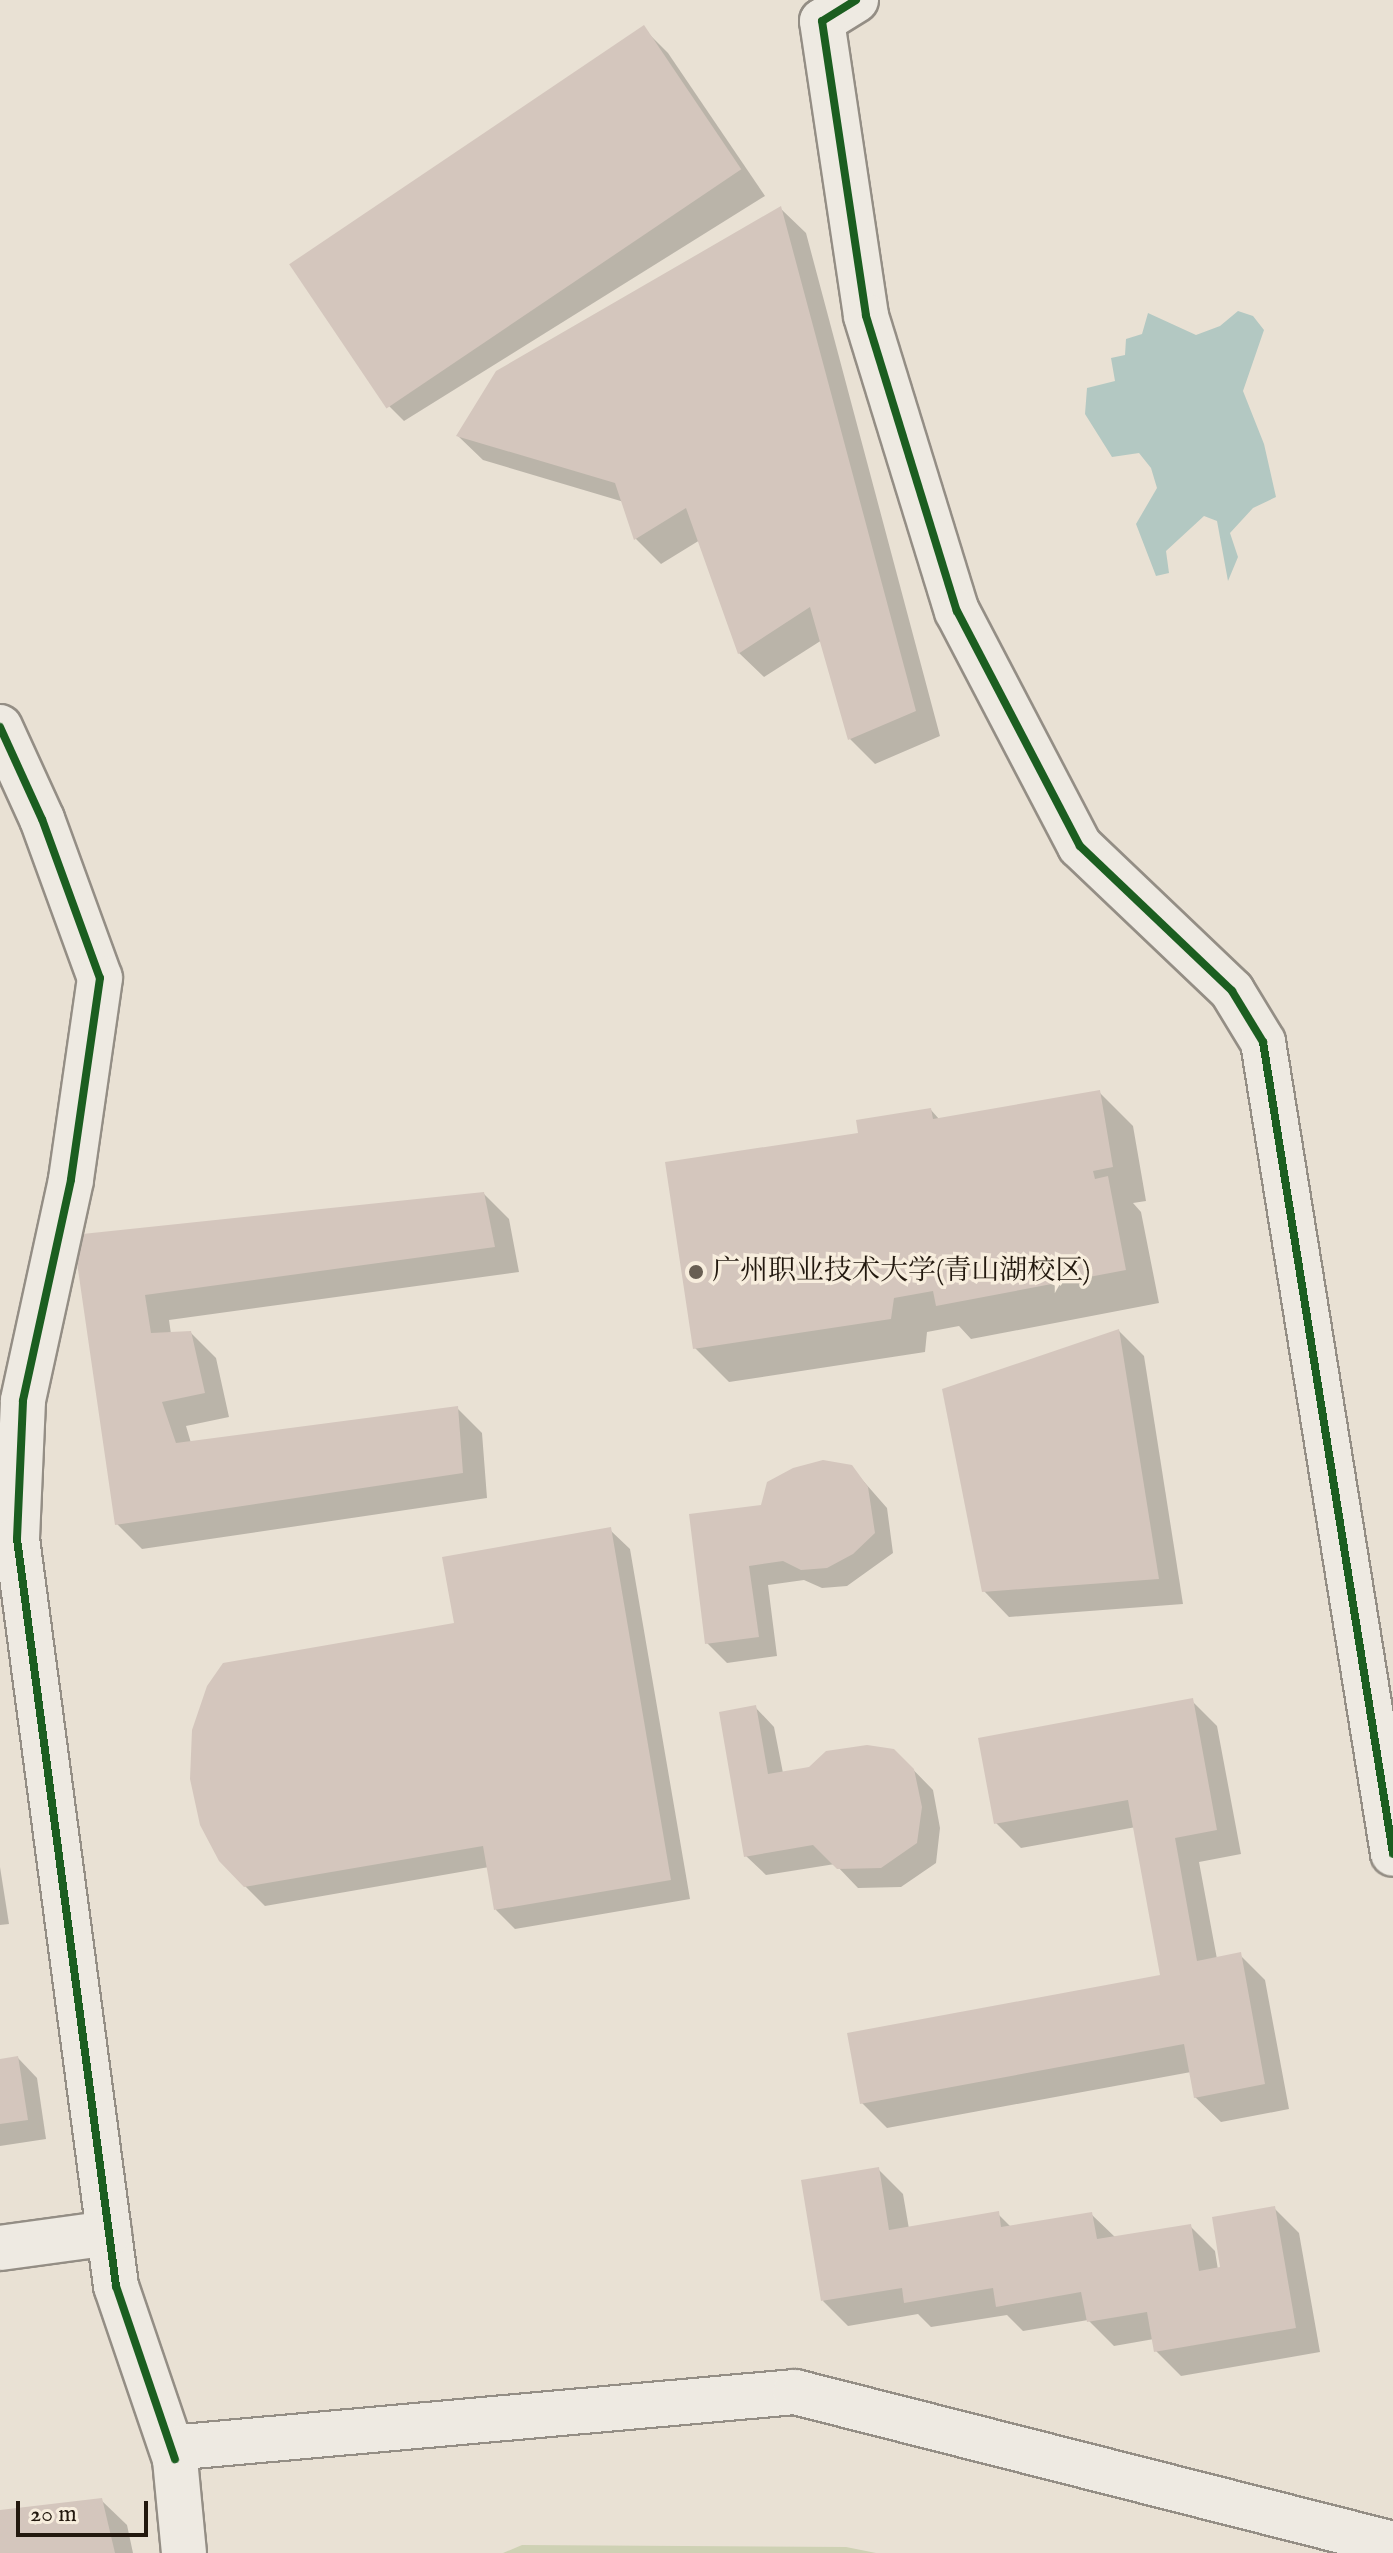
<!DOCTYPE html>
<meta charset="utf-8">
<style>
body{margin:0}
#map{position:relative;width:1393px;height:2553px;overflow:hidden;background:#e9e1d4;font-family:"IM FELL English","Noto Serif SC",serif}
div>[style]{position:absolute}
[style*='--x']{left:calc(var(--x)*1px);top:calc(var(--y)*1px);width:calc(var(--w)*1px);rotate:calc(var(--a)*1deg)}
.green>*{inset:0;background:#ced1b4}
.water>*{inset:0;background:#b3c8c2}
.shadow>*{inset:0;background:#0003}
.building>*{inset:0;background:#d4c6bd;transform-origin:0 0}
.roads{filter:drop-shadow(2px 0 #948e85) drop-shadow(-2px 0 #948e85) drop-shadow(0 2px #948e85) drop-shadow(0 -2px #948e85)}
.street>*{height:44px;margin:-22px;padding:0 22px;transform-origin:22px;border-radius:22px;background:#eeeae2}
.cycleway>*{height:8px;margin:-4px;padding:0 4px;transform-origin:4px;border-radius:4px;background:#1b5e20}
.dots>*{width:22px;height:22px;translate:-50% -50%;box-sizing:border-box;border:4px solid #f7eddd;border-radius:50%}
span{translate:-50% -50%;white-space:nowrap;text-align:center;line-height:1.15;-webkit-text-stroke:7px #f7eddd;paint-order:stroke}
.poi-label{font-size:28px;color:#22180e}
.left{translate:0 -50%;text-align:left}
.scale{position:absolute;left:16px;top:2501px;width:132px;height:36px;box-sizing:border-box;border:4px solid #22180e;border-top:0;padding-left:10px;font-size:24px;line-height:28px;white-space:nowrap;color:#22180e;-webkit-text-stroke:6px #f7eddd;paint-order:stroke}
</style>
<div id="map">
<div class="green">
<i style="clip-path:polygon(522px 2545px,846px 2547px,876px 2553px,503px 2553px)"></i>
</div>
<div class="water">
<i style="clip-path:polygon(1238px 311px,1253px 316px,1264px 330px,1243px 391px,1264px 444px,1276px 497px,1253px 508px,1230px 533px,1238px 557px,1228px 581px,1217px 521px,1204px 516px,1166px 551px,1169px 573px,1156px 576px,1136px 524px,1157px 488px,1151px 468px,1139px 453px,1112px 457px,1085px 414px,1087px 388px,1115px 381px,1111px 358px,1125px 355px,1126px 339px,1142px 334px,1148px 313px,1196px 335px,1220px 326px)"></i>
</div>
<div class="shadow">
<i style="clip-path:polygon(643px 28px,668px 53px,765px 196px,404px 421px,379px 396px)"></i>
<i style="clip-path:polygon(781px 209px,806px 233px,940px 736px,875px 764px,850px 739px,822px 640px,764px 677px,739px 653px,700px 540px,661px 564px,636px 539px,624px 502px,483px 460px,458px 436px)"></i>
<i style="clip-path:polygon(1099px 1092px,1133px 1126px,1146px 1201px,1133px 1203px,1141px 1212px,1159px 1303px,971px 1339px,959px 1326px,927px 1332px,925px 1352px,729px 1382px,695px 1348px,860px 1135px,931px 1110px,939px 1119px)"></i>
<i style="clip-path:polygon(484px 1194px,509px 1219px,519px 1272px,169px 1320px,171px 1334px,191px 1333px,216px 1358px,229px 1417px,186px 1426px,191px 1443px,457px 1408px,482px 1433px,487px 1498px,142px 1549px,117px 1524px,75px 1237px)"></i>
<i style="clip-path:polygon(1119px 1331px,1144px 1356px,1183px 1604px,1009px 1617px,984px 1591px)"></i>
<i style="clip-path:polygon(851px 1467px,887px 1508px,893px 1553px,847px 1586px,822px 1588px,804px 1580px,768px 1585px,777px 1656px,727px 1663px,707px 1643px,763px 1507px)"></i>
<i style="clip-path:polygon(610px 1530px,630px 1549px,690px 1899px,515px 1929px,496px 1910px,489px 1867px,265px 1906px,245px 1886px,456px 1625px)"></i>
<i style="clip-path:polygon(1192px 1701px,1217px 1726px,1241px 1854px,1199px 1862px,1217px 1959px,1240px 1955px,1265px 1980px,1289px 2109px,1221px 2122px,1195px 2097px,1191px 2072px,887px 2128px,862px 2103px,1163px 1976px,1136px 1827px,1021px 1848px,996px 1823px)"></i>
<i style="clip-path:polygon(755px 1707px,774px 1727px,783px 1773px,894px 1750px,933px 1790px,940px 1828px,936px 1863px,901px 1887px,858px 1888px,835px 1864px,766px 1875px,746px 1856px)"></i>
<i style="clip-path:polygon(0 1867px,9px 1924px,0 1925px)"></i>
<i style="clip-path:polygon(18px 2058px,37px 2078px,46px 2139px,0 2146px,0 2061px)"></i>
<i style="clip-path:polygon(878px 2169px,903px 2194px,909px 2229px,998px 2214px,1012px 2228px,1091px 2214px,1116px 2238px,1190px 2226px,1215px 2251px,1218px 2270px,1274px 2208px,1299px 2233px,1320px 2352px,1181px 2376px,1156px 2351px,1154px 2339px,1114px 2346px,1088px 2320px,1023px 2331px,1007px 2315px,931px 2327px,918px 2314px,848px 2326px,823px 2301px)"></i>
<i style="clip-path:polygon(101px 2500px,127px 2525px,133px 2553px,0 2553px,0 2512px)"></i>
</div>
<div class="building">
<i style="left:644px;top:25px;width:174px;height:428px;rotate:56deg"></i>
<i style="clip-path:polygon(781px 206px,916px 711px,848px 740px,810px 607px,738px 654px,686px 508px,634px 540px,615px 483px,456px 436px,496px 371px)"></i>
<i style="clip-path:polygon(1100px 1090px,1113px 1167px,1093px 1171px,1095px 1179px,1108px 1176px,1126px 1270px,936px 1306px,933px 1291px,894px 1298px,891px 1319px,693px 1349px,665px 1162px,858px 1133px,856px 1120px,931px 1108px,933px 1119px)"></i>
<i style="clip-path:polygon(484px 1192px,495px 1247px,145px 1295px,151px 1333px,191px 1331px,205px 1393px,162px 1402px,176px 1443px,458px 1406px,463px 1473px,115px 1525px,73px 1235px)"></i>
<i style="clip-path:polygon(1119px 1329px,1159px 1579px,982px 1592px,942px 1389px)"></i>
<i style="clip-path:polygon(823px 1460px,852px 1465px,868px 1487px,875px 1533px,853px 1554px,827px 1568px,801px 1570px,783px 1561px,749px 1566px,759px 1637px,705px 1644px,689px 1514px,761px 1505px,767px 1482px,793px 1468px)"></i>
<i style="clip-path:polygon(611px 1527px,671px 1880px,494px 1910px,483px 1846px,244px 1887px,219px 1861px,200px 1825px,190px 1779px,192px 1730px,207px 1686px,223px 1663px,454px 1623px,442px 1557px)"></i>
<i style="clip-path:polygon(1193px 1698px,1217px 1830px,1175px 1838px,1197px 1961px,1241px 1952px,1265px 2084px,1194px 2098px,1184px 2044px,860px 2104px,847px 2033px,1160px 1975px,1128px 1800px,994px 1824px,978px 1738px)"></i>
<i style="clip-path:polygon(756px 1705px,768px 1774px,809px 1767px,826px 1751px,867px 1745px,894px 1749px,914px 1769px,922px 1807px,917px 1843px,881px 1868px,837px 1869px,813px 1845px,744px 1857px,719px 1712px)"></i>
<i style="clip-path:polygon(18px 2056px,28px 2120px,0 2124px,0 2059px)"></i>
<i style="clip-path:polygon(879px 2167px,889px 2230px,999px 2211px,1001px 2227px,1092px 2212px,1097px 2239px,1191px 2224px,1199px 2271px,1220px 2267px,1212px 2217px,1275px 2206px,1296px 2328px,1154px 2352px,1147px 2312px,1087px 2322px,1081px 2292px,996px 2307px,993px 2288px,904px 2303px,902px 2288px,821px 2301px,801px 2180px)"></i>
<i style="clip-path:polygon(102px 2498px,115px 2553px,0 2553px,0 2510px)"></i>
</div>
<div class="roads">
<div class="street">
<i style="--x:856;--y:0;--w:40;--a:148"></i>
<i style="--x:822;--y:21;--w:298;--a:81.5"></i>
<i style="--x:866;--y:316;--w:309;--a:72.9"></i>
<i style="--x:957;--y:611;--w:265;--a:62.4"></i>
<i style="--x:1080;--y:846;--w:210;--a:43.6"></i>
<i style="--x:1232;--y:991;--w:60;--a:58.7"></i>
<i style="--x:1263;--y:1042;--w:822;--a:80.9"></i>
<i style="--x:0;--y:727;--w:101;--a:65.5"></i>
<i style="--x:42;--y:819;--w:169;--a:70"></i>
<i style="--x:100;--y:978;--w:204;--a:98.2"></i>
<i style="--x:71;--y:1180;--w:226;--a:102.3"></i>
<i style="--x:23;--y:1401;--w:138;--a:92.5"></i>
<i style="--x:17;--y:1539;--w:754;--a:82.45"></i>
<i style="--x:116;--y:2286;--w:183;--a:71.2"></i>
<i style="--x:0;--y:2248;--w:110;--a:-7.8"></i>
<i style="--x:184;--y:2553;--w:94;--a:-95.5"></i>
<i style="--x:175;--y:2459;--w:14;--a:-60"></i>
<i style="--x:182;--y:2447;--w:615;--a:-5.13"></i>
<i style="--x:795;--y:2392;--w:617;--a:14.26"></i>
</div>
</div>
<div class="cycleway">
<i style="--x:856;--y:0;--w:40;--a:148"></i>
<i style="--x:822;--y:21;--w:298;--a:81.5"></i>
<i style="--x:866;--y:316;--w:309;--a:72.9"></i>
<i style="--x:957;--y:611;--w:265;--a:62.4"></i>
<i style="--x:1080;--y:846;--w:210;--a:43.6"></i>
<i style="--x:1232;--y:991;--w:60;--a:58.7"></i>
<i style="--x:1263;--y:1042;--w:822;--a:80.9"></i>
<i style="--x:0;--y:727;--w:101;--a:65.5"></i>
<i style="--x:42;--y:819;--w:169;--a:70"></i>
<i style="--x:100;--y:978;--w:204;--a:98.2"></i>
<i style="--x:71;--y:1180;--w:226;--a:102.3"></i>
<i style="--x:23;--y:1401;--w:138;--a:92.5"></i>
<i style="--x:17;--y:1539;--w:754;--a:82.45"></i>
<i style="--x:116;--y:2286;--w:183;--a:71.2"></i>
</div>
<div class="dots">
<i style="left:696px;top:1272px;background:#685e53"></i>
</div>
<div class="poi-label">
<span class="left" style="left:712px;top:1272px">广州职业技术大学(青山湖校区)</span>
</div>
<div class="scale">20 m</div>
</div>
